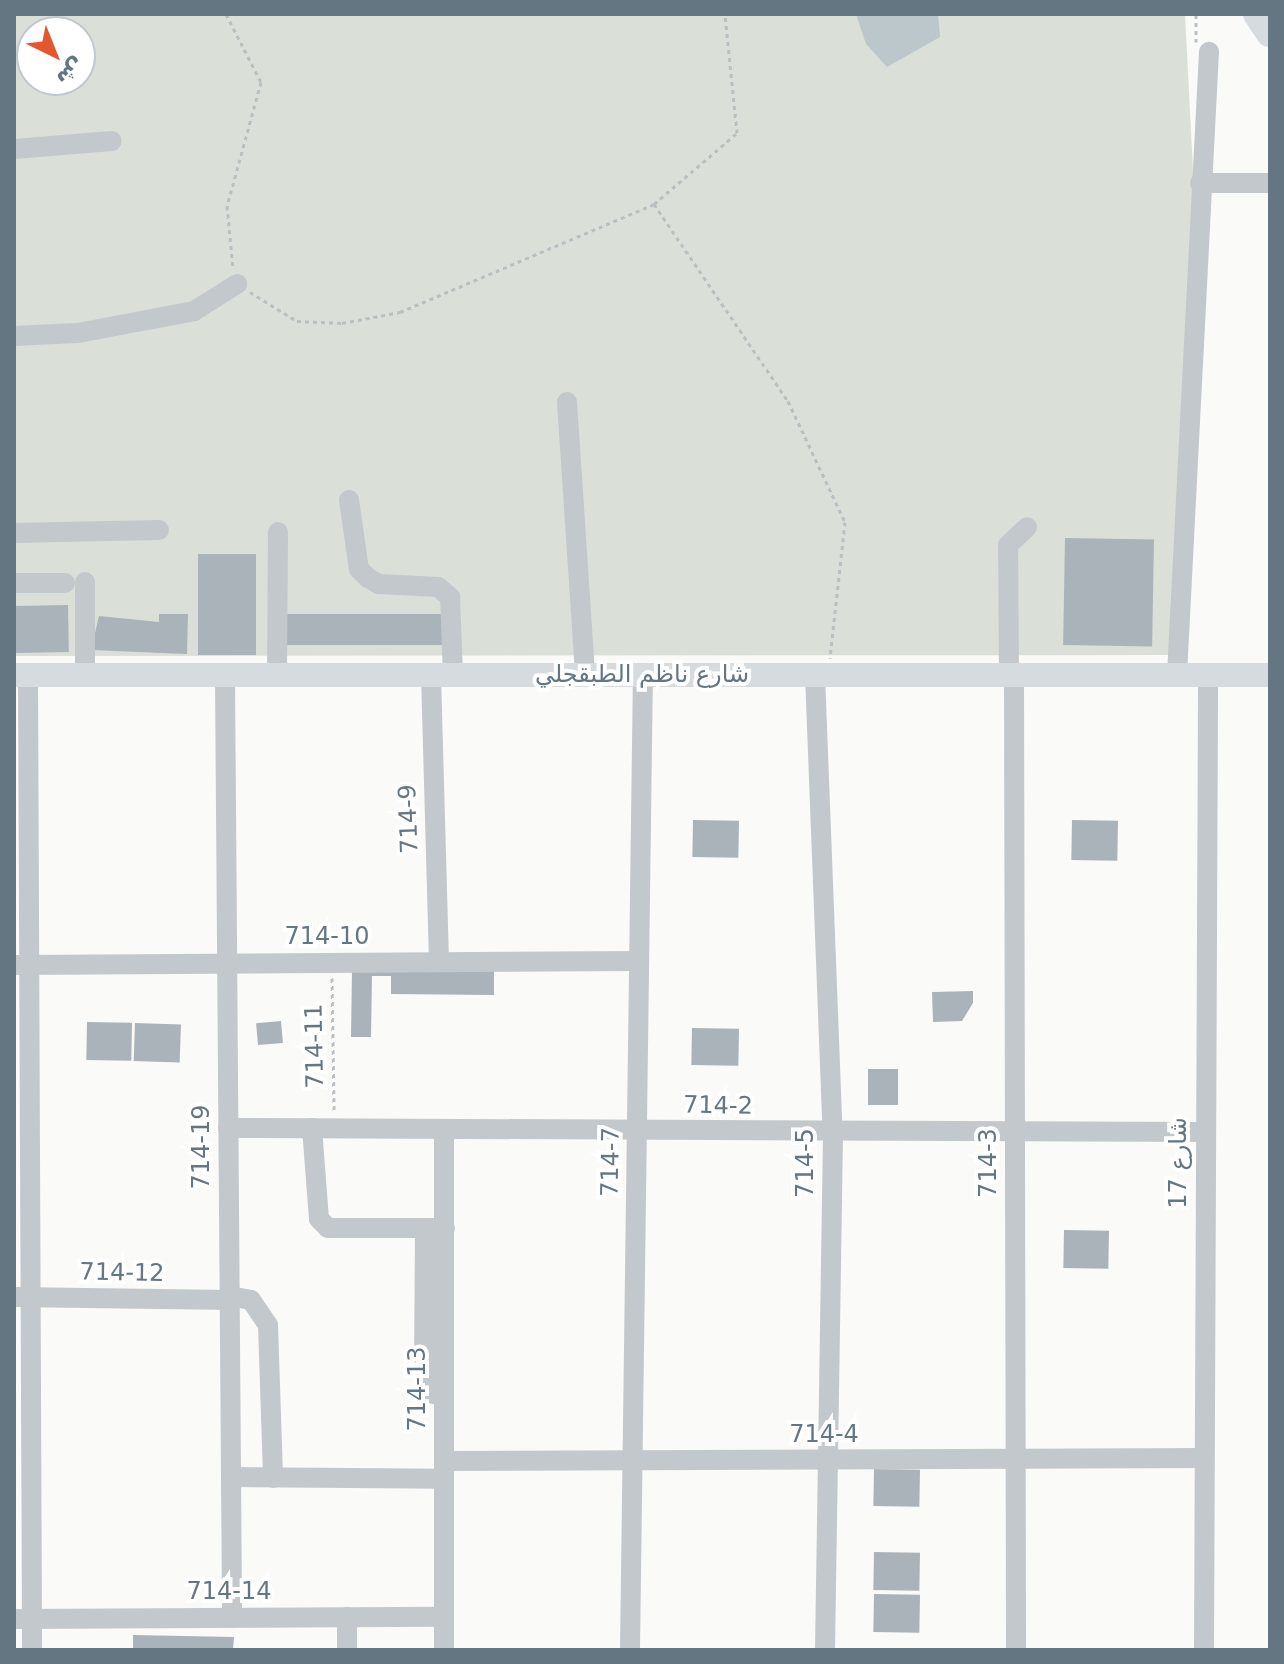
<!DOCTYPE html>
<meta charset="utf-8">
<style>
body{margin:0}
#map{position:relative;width:1284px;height:1664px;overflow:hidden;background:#fafaf8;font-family:"DejaVu Sans",Vazirmatn,sans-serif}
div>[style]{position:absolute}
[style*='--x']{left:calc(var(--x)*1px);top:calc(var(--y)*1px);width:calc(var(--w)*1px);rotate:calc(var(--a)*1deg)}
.green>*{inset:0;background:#dadfd7}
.water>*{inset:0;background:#bbc7cb}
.building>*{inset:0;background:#aab3b9;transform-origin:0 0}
.path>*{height:3px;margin-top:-1.5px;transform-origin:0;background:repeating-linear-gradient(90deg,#bbbfc2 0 4px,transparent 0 8px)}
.minor>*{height:20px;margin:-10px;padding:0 10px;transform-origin:10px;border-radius:10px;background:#c3c8cc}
.major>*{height:24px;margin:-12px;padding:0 12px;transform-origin:12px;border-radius:12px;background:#d6dbdf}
.highway>*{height:28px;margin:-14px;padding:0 14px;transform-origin:14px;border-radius:14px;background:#d6dbdf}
span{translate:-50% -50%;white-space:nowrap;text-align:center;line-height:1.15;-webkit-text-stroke:8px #fff;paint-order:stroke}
.street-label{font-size:24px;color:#657683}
.frame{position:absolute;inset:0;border:16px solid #657683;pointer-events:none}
.north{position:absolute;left:16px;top:16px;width:80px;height:80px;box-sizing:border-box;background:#fff;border:2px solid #c1c8cd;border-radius:50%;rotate:137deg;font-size:22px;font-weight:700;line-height:32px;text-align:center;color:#657683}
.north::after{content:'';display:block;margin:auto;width:28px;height:36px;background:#e4572e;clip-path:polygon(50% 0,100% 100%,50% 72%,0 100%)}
</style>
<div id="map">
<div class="green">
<i style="clip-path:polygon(evenodd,14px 14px,1185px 14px,1194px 190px,1170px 655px,14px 656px,14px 14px,32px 32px,80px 32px,80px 80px,32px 80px,32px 32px)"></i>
</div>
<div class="water">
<i style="clip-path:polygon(856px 14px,938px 14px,940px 37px,887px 67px,866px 44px)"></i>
</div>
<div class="building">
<i style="left:1065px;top:538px;width:89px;height:107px;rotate:1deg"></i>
<i style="left:198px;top:554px;width:58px;height:101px"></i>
<i style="left:68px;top:605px;width:47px;height:54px;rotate:89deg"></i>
<i style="clip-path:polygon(159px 614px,188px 614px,187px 654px,91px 650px,99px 616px,159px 622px)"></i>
<i style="left:279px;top:614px;width:170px;height:31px"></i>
<i style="left:693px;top:820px;width:46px;height:37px;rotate:1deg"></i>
<i style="left:1072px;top:820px;width:46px;height:40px;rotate:1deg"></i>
<i style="clip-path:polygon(352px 970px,494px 971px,494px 995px,391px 994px,391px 976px,372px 976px,371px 1037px,351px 1037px)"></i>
<i style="clip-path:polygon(973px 991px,973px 1003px,962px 1021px,933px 1022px,932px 992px)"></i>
<i style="left:281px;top:1021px;width:22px;height:25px;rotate:85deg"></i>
<i style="left:87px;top:1022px;width:45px;height:38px;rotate:1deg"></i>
<i style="left:135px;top:1023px;width:46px;height:38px;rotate:2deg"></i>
<i style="left:692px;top:1028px;width:47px;height:37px;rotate:1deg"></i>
<i style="left:868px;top:1069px;width:30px;height:36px"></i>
<i style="left:1064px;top:1230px;width:45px;height:38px;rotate:1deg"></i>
<i style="left:874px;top:1469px;width:46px;height:37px;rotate:1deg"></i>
<i style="left:874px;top:1552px;width:46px;height:38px;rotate:1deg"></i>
<i style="left:874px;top:1594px;width:46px;height:38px;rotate:1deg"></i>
<i style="clip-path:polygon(133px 1635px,234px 1637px,233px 1650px,133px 1650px)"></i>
</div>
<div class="path">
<i style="--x:226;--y:14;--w:76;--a:62.8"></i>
<i style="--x:261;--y:82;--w:129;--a:105.3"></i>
<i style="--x:227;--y:206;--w:62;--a:84.5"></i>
<i style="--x:1196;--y:42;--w:28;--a:-90"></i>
<i style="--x:654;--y:204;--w:238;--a:55.8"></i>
<i style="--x:788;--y:401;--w:134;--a:64.8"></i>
<i style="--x:845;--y:522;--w:137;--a:96.3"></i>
<i style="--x:250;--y:292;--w:55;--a:31.7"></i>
<i style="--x:297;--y:321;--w:45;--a:2.5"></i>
<i style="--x:342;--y:323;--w:59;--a:-10.7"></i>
<i style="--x:400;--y:312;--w:276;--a:-23"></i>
<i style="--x:654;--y:204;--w:109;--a:-40.5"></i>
<i style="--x:737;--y:133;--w:120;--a:-95.8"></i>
<i style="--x:332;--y:978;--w:133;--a:89.1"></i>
</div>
<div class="minor">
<i style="--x:14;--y:149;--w:98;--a:-4.7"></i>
<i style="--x:1200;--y:183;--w:70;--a:0"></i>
<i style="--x:14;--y:336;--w:64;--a:-2.7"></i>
<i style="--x:78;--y:333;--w:118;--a:-10.7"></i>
<i style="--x:194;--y:311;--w:51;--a:-32.1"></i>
<i style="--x:567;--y:402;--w:274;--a:86.2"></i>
<i style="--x:349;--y:500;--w:70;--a:81.8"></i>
<i style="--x:359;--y:569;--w:13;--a:45"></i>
<i style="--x:368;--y:578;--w:13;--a:29"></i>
<i style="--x:379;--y:584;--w:59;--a:2.9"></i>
<i style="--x:438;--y:587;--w:16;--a:40"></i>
<i style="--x:450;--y:597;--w:78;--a:87.8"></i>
<i style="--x:14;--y:533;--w:145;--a:-1.2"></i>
<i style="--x:14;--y:583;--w:51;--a:0"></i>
<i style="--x:28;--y:675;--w:975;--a:89.76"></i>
<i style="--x:85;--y:675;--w:93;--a:-90"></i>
<i style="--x:225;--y:675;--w:943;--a:89.57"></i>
<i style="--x:277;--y:675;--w:143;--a:-89.6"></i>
<i style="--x:431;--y:675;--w:287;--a:88.4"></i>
<i style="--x:815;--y:675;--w:460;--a:87.8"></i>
<i style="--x:833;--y:1135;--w:515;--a:90.89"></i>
<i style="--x:1009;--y:675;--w:130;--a:-90.4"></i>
<i style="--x:1008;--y:545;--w:26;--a:-43"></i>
<i style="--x:1014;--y:675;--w:975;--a:89.88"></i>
<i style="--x:1177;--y:675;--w:624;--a:-87.06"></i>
<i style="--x:14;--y:965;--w:625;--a:-0.37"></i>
<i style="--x:228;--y:1128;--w:977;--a:0.23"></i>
<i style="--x:312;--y:1128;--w:91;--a:85.6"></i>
<i style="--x:319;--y:1219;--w:13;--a:45"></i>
<i style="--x:328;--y:1228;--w:117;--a:0"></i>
<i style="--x:425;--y:1228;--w:154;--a:90.4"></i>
<i style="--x:424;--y:1382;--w:16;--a:50"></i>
<i style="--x:434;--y:1394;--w:10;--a:6"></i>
<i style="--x:229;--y:1296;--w:22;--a:10"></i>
<i style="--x:251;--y:1300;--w:30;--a:56"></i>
<i style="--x:268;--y:1325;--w:153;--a:88.1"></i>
<i style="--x:14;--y:1297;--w:216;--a:0.8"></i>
<i style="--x:444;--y:1461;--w:760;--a:-0.23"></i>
<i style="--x:231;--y:1477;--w:213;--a:0.5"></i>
<i style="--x:14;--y:1619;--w:430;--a:-0.3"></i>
<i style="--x:347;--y:1650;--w:33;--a:-90"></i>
<i style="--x:444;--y:1650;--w:521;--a:-90"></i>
<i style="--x:630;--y:1650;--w:975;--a:-89.24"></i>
<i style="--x:1204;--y:1650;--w:975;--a:-89.76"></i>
</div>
<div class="major">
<i style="--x:14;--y:675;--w:1256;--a:0"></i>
</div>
<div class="highway">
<i style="--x:1257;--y:14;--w:23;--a:56"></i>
</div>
<div class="street-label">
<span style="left:642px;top:675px">شارع ناظم الطبقجلي</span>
<span style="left:409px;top:819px;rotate:-92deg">714-9</span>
<span style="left:327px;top:937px">714-10</span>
<span style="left:315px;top:1046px;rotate:-91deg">714-11</span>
<span style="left:718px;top:1106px;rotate:1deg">714-2</span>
<span style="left:202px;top:1147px;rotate:-90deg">714-19</span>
<span style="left:611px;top:1162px;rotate:-89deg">714-7</span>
<span style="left:806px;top:1163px;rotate:-90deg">714-5</span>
<span style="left:989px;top:1163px;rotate:-90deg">714-3</span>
<span style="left:1179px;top:1163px;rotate:-90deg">شارع 17</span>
<span style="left:122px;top:1273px;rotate:1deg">714-12</span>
<span style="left:418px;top:1389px;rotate:-90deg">714-13</span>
<span style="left:824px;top:1435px">714-4</span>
<span style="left:229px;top:1592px">714-14</span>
</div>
<div class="frame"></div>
<div class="north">ش</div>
</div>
